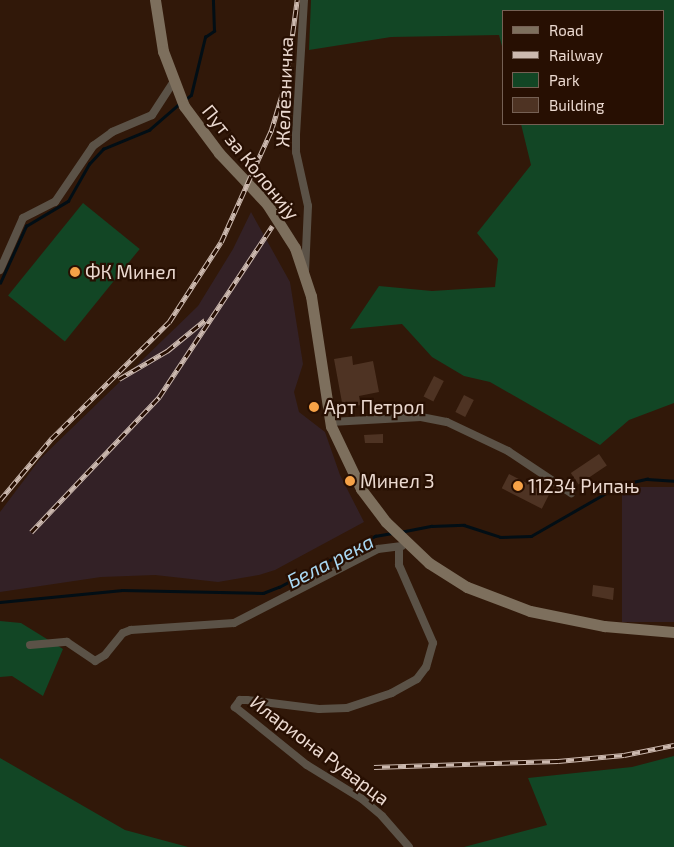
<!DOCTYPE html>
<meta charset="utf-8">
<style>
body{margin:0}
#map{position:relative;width:674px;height:847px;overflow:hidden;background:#311809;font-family:"Exo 2",sans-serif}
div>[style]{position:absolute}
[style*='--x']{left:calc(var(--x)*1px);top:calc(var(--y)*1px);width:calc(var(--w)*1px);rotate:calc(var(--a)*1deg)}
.industrial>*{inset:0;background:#332126;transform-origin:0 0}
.green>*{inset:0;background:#124625;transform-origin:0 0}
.stream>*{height:2.5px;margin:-1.25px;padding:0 1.25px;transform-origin:1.25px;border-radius:1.25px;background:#020e15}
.building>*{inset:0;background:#4e3323;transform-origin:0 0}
.street>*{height:8px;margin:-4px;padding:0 4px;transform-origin:4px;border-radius:4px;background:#5b5247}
.secondary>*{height:11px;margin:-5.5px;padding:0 5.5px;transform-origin:5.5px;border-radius:5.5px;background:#7d6f5d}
.rail>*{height:4.5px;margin-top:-2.25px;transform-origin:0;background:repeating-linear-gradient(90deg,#270f02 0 8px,#ccb9af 0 16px);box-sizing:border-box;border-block:1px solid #ccb9af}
.dots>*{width:14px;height:14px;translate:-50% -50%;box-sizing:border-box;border:2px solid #270f02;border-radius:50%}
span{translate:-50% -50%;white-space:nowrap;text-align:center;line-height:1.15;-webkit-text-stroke:4.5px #270f02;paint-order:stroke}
.street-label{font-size:19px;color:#ebd9d0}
.poi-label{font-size:19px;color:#ebd9d0}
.left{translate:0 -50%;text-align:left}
.water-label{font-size:20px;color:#a8d7f2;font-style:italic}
.legend{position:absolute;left:502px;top:10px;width:162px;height:115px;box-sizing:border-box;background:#270f02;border:1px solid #756054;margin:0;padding:6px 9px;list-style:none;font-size:15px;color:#ebd9d0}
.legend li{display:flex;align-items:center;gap:10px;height:25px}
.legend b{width:25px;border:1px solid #756054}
</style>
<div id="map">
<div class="industrial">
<i style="clip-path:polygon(251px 212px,290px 282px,303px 364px,294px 392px,299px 412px,325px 432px,340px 475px,364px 522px,275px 570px,259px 575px,218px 582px,155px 575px,101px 577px,0 592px,0 512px,40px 459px,198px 306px,233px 249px)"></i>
<i style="left:674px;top:487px;width:135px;height:52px;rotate:90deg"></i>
</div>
<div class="green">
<i style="clip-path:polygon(311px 0,674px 0,674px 403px,629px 420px,600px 445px,490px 382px,464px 376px,432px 357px,402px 324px,350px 329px,379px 286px,432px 291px,495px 287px,498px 259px,477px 233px,531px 165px,521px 124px,663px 124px,663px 11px,503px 11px,503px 50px,499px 35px,391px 37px,309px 50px)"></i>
<i style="left:83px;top:203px;width:73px;height:119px;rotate:39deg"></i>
<i style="clip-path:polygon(0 621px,21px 623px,63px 649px,43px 696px,12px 676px,0 677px)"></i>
<i style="clip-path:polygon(674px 756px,674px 847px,464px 847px,547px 825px,528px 778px,632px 767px)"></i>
<i style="clip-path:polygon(0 758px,125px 830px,188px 847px,0 847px)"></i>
</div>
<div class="stream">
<i style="--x:186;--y:99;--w:6;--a:-39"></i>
<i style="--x:191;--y:95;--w:60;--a:-76.4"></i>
<i style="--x:205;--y:37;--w:11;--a:-34"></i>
<i style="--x:214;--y:31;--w:31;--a:-92"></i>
<i style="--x:0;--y:283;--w:63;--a:-65.5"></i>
<i style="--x:26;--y:226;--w:49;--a:-30.8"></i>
<i style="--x:68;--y:201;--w:43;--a:-60.4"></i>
<i style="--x:89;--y:164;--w:21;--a:-47"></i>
<i style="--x:103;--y:149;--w:50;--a:-22.4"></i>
<i style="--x:149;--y:130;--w:40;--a:-41"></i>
<i style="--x:400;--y:532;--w:32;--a:-11"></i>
<i style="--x:431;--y:526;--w:33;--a:-2"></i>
<i style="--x:464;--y:525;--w:38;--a:18"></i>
<i style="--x:500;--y:537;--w:31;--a:-2"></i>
<i style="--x:531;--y:536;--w:103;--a:-29.8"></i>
<i style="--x:620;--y:485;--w:28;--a:-13"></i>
<i style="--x:647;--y:479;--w:27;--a:4"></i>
<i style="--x:0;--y:602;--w:123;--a:-5.6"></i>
<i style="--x:122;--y:590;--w:141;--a:1.2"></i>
<i style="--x:263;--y:593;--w:17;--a:-21"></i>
<i style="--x:279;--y:587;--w:109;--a:-28"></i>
<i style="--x:375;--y:536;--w:17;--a:-10"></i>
</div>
<div class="building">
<i style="clip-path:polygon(352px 356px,353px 365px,373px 361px,379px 392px,359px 396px,361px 405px,343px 408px,334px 359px)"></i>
<i style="left:434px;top:376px;width:11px;height:23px;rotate:27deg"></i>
<i style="left:464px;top:395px;width:11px;height:19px;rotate:27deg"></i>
<i style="clip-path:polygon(383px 434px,383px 443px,365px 443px,364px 435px)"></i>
<i style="left:599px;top:454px;width:14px;height:34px;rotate:56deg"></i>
<i style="left:509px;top:474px;width:45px;height:16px;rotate:27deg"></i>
<i style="clip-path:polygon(593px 585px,614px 588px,613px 600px,592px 596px)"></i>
</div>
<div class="street">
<i style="--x:304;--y:0;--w:134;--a:93.4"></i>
<i style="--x:296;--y:134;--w:18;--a:90"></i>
<i style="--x:296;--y:152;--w:55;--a:77.5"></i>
<i style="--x:308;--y:206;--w:67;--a:92.6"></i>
<i style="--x:0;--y:270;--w:57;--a:-66.1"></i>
<i style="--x:23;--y:218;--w:36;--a:-27"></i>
<i style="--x:55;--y:202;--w:68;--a:-55.8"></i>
<i style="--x:93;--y:146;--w:24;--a:-36"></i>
<i style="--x:112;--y:132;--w:43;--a:-23"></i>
<i style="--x:152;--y:115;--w:38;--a:-57"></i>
<i style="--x:331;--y:422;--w:90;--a:-3.2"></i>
<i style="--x:421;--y:417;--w:26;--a:11"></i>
<i style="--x:447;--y:422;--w:68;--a:25.4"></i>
<i style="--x:508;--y:451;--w:76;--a:33.7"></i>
<i style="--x:399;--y:547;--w:18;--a:90"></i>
<i style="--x:399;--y:565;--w:85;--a:66.4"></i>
<i style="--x:433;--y:643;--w:25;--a:106"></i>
<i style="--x:426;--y:667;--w:15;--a:127"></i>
<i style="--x:417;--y:679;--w:29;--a:151"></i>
<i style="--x:392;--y:693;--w:47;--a:161.6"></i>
<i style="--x:347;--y:708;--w:28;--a:178"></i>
<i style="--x:319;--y:709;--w:73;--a:-172.9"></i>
<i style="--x:247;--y:700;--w:7;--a:180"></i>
<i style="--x:240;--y:700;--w:9;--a:126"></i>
<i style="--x:235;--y:707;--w:92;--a:38.9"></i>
<i style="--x:307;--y:765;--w:65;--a:31.7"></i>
<i style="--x:362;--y:799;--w:26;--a:40"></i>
<i style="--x:382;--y:816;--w:41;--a:48.9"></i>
<i style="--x:30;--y:645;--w:37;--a:-5"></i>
<i style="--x:67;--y:642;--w:34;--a:34"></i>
<i style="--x:95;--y:661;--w:12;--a:-31"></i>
<i style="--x:105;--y:655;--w:28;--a:-51"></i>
<i style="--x:123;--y:633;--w:9;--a:-21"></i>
<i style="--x:131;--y:630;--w:103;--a:-3.9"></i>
<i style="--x:234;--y:623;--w:162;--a:-27.2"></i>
<i style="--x:378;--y:549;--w:24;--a:-7"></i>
</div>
<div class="secondary">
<i style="--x:155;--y:0;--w:52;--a:81.1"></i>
<i style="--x:163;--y:51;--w:59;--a:69.1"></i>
<i style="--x:184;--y:106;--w:59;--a:53.3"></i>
<i style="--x:219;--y:153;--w:70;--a:46.7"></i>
<i style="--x:267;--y:204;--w:52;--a:57.5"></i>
<i style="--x:295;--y:248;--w:51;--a:71.6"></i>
<i style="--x:311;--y:296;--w:132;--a:81.3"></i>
<i style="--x:331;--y:426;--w:70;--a:64.5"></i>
<i style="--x:361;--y:489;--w:41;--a:52.9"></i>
<i style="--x:386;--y:522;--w:59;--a:43.6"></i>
<i style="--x:429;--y:563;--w:45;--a:32.3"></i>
<i style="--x:467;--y:587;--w:67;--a:20.9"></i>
<i style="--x:530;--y:611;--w:76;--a:11.5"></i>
<i style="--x:604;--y:626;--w:70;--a:4.9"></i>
</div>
<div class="rail">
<i style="--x:119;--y:379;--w:56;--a:-30.3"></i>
<i style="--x:167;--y:351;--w:49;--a:-39.2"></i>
<i style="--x:0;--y:500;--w:80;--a:-50.1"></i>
<i style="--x:51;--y:439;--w:166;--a:-44.8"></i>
<i style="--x:169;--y:322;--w:95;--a:-57"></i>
<i style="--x:221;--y:242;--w:122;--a:-65.8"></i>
<i style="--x:271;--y:131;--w:52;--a:-73.3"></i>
<i style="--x:286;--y:81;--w:82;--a:-82.3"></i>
<i style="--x:31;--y:532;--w:186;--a:-46.5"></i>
<i style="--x:159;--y:397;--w:205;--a:-56.5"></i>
<i style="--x:374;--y:767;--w:184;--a:-1.9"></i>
<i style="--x:558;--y:761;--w:66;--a:-5.2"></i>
<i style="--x:624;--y:755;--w:51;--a:-11.3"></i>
</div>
<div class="dots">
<i style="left:75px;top:272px;background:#f6a247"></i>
<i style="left:314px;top:407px;background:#f6a247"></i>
<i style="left:350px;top:481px;background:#f6a247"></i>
<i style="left:518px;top:486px;background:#f6a247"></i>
</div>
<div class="street-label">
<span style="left:284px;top:92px;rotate:-88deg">Железничка</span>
<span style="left:251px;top:162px;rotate:51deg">Пут за Колонију</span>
<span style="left:320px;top:750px;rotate:37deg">Илариона Руварца</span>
</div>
<div class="poi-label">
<span class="left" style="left:85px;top:272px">ФК Минел</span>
<span class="left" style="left:324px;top:407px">Арт Петрол</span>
<span class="left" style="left:360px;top:481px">Минел 3</span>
<span class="left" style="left:528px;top:486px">11234 Рипањ</span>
</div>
<div class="water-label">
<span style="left:330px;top:561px;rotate:-27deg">Бела река</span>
</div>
<ul class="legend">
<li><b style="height:6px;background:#7d6f5d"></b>Road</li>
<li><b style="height:6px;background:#ccb9af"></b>Railway</li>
<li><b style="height:14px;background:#124625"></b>Park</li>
<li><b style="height:14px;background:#4e3323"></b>Building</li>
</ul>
</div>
